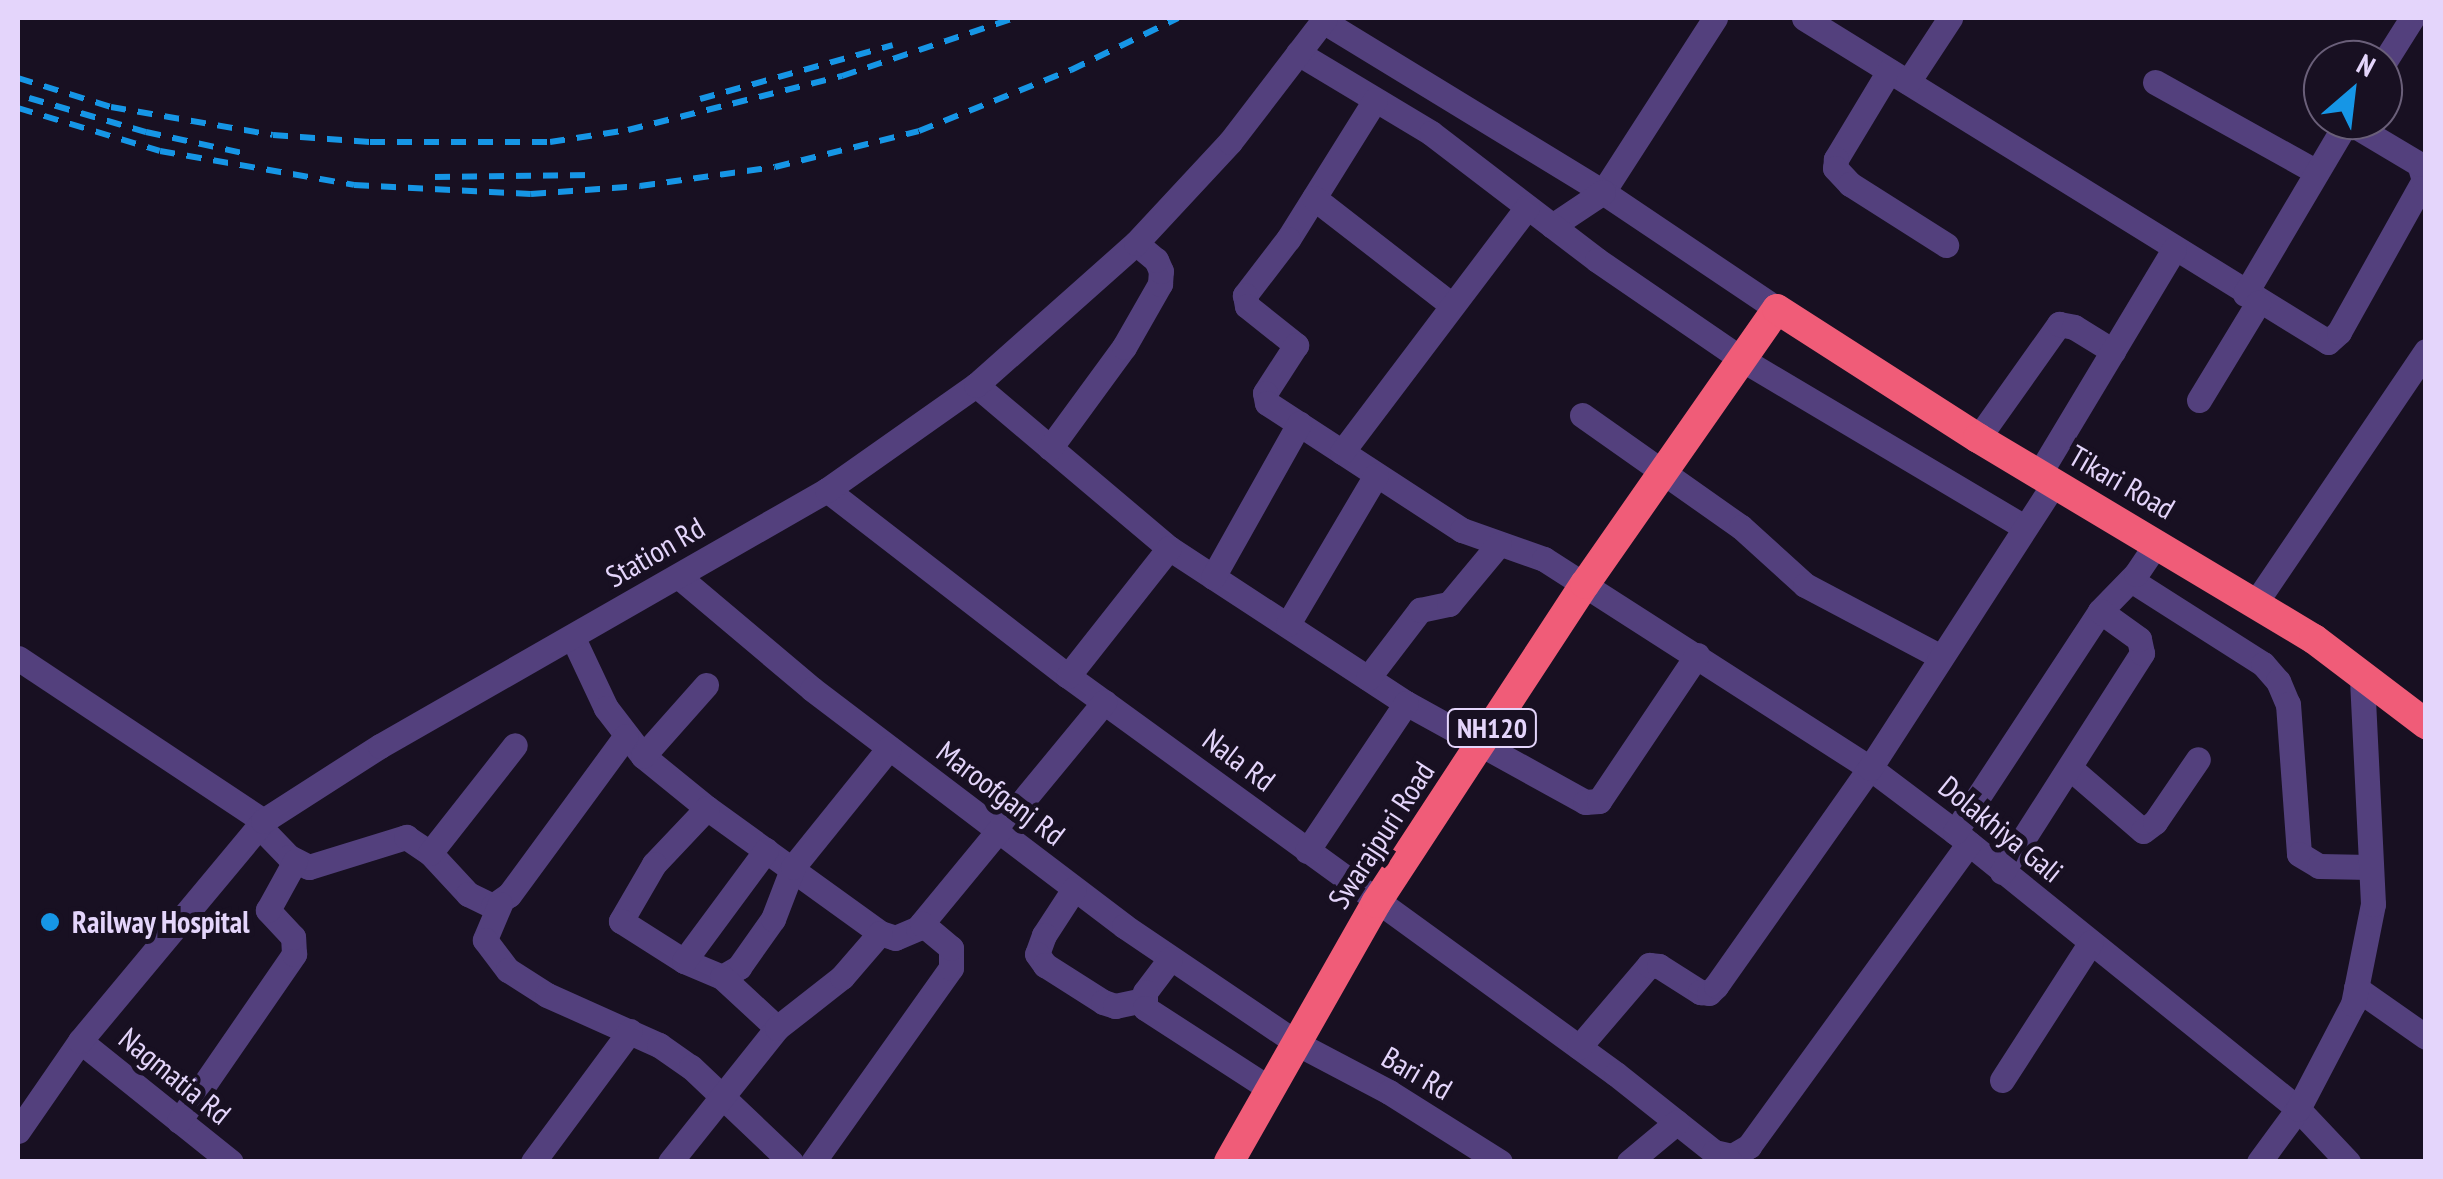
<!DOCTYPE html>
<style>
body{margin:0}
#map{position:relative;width:2443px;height:1179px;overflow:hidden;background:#181022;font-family:"PT Sans Narrow",sans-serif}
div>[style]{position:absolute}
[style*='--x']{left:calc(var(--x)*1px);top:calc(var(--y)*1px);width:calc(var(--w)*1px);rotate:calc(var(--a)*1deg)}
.minor>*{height:25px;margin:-12.5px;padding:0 12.5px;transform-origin:12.5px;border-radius:12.5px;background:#53407d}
.highway>*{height:30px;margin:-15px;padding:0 15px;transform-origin:15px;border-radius:15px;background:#f05c78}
.rail>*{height:6px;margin-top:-3px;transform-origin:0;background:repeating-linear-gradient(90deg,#1696e6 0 15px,transparent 0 27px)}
.dots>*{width:28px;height:28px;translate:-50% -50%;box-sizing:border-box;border:5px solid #181022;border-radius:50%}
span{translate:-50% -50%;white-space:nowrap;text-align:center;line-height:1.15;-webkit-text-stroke:10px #181022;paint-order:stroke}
.shield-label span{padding:2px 8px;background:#181022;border:2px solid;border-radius:8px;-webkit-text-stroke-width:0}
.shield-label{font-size:28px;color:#e4d5fb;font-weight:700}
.street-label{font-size:30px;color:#e4d5fb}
.poi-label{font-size:30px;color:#e4d5fb;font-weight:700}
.left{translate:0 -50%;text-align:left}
.frame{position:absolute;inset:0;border:20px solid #e4d5fb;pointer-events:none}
.north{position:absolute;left:2303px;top:40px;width:100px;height:100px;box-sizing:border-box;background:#181022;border:2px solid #6a5f79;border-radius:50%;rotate:28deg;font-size:28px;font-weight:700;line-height:40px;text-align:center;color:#e4d5fb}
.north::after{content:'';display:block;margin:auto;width:35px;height:45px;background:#1696e6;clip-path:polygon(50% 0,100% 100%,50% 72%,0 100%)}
</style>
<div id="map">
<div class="minor">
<i style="--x:1715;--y:18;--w:207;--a:122.8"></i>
<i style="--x:1603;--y:192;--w:210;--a:33.9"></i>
<i style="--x:1804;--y:18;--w:616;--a:31.73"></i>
<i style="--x:2328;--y:342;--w:15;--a:-42"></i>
<i style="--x:2339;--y:332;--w:174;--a:-60.8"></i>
<i style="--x:2424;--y:180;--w:17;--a:-107"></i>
<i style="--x:2419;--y:164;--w:84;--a:-149.2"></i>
<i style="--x:1323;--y:21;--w:328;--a:31.4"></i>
<i style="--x:1603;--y:192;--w:61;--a:146.3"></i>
<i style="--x:1298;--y:53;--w:155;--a:31"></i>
<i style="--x:1431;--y:133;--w:209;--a:37.4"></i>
<i style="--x:1597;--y:260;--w:177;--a:34.4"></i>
<i style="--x:1743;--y:360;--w:326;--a:30.7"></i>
<i style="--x:2383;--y:64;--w:54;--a:-57.8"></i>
<i style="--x:1889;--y:71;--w:103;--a:121.1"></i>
<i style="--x:1836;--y:159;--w:9;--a:96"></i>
<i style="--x:1835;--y:168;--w:22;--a:47"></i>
<i style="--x:1850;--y:184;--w:114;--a:32.4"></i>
<i style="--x:1908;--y:82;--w:77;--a:-56.7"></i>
<i style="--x:2155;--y:82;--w:185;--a:29.1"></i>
<i style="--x:1375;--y:100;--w:164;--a:122"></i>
<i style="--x:1288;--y:239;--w:71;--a:127.5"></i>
<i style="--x:1245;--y:295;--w:11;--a:80"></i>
<i style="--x:1247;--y:306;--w:63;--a:38.5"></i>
<i style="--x:1296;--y:345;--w:57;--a:122.9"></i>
<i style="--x:1265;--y:393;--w:10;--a:79"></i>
<i style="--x:1267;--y:403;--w:233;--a:33.1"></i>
<i style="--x:1462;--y:530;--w:87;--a:19.5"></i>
<i style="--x:1544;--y:559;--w:387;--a:32.7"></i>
<i style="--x:1870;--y:768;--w:106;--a:37"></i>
<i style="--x:1955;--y:832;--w:441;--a:38.9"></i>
<i style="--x:2298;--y:1109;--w:73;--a:46.7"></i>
<i style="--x:1314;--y:198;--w:175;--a:37.8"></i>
<i style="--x:2245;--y:294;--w:202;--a:-59.4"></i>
<i style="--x:976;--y:385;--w:253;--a:40.2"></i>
<i style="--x:1169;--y:548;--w:283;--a:33.2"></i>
<i style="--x:1406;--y:703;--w:205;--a:28.9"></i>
<i style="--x:1585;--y:802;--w:14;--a:-4"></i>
<i style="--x:1599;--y:801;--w:176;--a:-56.1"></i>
<i style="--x:2199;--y:400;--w:114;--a:-58.7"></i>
<i style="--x:1582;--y:415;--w:194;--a:35.2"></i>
<i style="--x:1741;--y:527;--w:86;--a:42.2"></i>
<i style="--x:1805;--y:585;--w:154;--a:27.9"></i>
<i style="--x:1978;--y:438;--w:140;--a:-54.6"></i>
<i style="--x:2059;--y:324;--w:15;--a:11"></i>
<i style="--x:2074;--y:327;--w:46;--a:31.6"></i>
<i style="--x:1050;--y:448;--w:125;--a:-53.8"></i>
<i style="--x:1124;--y:347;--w:73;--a:-60.3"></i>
<i style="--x:1160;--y:284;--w:13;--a:-86"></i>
<i style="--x:1161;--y:271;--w:12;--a:-114"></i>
<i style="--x:1156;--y:260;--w:26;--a:-140"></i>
<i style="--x:1342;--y:452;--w:307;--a:-52.9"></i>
<i style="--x:2039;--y:474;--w:262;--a:-59"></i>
<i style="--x:827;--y:490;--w:304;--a:37.7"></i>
<i style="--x:1068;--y:676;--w:677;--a:35.99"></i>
<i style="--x:1616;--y:1074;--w:125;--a:38.5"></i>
<i style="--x:1714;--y:1152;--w:18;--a:13"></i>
<i style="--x:1732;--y:1156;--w:20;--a:-30"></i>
<i style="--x:1749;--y:1146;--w:374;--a:-54"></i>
<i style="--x:678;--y:576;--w:175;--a:40.1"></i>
<i style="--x:812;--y:689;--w:392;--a:37.2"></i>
<i style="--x:1124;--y:926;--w:210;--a:34.1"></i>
<i style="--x:1298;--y:1044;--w:103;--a:27.8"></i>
<i style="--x:1389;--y:1092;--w:131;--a:32.2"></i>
<i style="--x:1213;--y:577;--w:176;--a:-60.7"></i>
<i style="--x:2131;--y:580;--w:156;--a:32.5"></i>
<i style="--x:2263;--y:664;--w:23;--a:49"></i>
<i style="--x:2278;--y:681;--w:25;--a:67"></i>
<i style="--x:2288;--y:704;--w:150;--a:85.8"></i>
<i style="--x:2299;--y:854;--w:23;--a:31"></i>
<i style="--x:2319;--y:866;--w:51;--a:1.1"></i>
<i style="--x:2256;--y:602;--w:303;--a:-55.9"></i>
<i style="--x:1288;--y:624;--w:173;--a:-59.4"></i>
<i style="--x:573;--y:638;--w:77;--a:64.8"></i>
<i style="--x:606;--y:708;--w:61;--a:52.4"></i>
<i style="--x:643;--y:756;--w:82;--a:39.1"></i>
<i style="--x:707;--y:808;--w:213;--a:35.8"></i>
<i style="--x:880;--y:933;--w:16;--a:18"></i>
<i style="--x:895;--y:938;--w:25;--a:-23"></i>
<i style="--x:918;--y:928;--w:293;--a:-50.5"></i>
<i style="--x:18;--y:658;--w:294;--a:33.6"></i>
<i style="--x:1068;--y:676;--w:163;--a:-51.7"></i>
<i style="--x:1368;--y:678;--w:86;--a:-52.6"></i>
<i style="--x:1420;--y:610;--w:30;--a:-12"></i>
<i style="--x:1449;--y:604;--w:78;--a:-50.2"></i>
<i style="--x:643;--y:756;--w:95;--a:-48.4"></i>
<i style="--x:2070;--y:768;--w:96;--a:40.8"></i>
<i style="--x:2143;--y:831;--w:15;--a:-37"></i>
<i style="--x:2155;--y:822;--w:76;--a:-55.7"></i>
<i style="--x:707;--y:808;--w:77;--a:133.4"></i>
<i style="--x:654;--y:864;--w:66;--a:120.1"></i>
<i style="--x:621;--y:921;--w:75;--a:32.4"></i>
<i style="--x:684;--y:961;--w:41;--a:22.8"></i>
<i style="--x:722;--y:977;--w:20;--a:-30"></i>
<i style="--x:739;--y:967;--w:59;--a:-54.7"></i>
<i style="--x:773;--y:919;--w:56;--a:-69"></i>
<i style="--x:793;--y:867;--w:153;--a:-51.1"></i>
<i style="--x:259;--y:826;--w:43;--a:45.9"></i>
<i style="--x:289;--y:857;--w:22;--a:27"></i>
<i style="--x:309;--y:867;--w:102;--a:-17.2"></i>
<i style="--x:406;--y:837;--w:29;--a:34"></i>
<i style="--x:430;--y:853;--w:56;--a:47.2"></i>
<i style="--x:468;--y:894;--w:28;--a:26"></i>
<i style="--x:493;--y:906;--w:19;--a:-35"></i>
<i style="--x:509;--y:895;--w:197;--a:-53.7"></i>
<i style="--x:1955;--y:832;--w:264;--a:-56.7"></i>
<i style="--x:2100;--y:611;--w:52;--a:-45.8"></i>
<i style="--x:2136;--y:574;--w:37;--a:-56"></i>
<i style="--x:1307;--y:851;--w:178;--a:-56.2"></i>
<i style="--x:430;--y:853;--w:137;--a:-51.8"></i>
<i style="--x:2002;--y:872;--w:260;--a:-57.4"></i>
<i style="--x:2142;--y:653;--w:14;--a:-102"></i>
<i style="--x:2139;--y:639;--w:48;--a:-144.3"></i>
<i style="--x:1074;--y:889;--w:55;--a:123.1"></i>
<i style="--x:1044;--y:935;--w:20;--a:110"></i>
<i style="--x:1037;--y:954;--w:14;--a:54"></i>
<i style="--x:1045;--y:965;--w:69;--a:32.5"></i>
<i style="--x:1103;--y:1002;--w:13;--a:18"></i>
<i style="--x:1115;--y:1006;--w:29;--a:-12"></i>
<i style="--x:500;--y:904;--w:39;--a:113"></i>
<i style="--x:485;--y:940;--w:38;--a:53"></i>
<i style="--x:508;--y:970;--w:46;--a:32.7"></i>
<i style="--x:547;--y:995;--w:123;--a:24.1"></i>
<i style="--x:659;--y:1045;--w:39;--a:35"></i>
<i style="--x:691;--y:1067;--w:138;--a:43.5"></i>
<i style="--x:1170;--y:959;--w:41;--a:127.1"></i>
<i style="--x:1145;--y:992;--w:16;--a:90"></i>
<i style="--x:1145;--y:1008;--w:149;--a:32.9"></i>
<i style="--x:684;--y:961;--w:138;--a:-53.5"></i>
<i style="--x:722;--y:977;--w:75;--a:42.8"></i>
<i style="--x:2356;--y:988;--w:85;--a:35"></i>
<i style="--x:80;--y:1041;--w:193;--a:38.7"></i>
<i style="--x:1579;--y:1047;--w:108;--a:-49.5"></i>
<i style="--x:1649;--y:965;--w:10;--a:6"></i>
<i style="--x:1659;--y:966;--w:49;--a:32.4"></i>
<i style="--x:1700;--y:992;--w:9;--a:6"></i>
<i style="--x:1709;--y:993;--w:10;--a:-45"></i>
<i style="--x:1716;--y:986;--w:267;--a:-54.8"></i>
<i style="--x:1870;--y:768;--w:341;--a:-57.1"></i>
<i style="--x:2002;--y:1080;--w:164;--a:-57.2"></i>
<i style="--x:179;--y:1121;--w:203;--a:-55.4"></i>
<i style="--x:294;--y:954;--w:17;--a:-93"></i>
<i style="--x:293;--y:937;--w:37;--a:-133"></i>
<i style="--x:268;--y:910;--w:56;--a:-61.1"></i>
<i style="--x:18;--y:1131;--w:109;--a:-55.4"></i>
<i style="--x:80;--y:1041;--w:286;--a:-50.2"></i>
<i style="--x:263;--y:821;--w:139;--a:-32.7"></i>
<i style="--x:380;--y:746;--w:515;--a:-29.8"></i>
<i style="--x:827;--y:490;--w:182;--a:-35.2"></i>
<i style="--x:976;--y:385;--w:214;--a:-41.6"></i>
<i style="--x:1136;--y:243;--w:138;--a:-47.1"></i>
<i style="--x:1230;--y:142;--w:156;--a:-52.5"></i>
<i style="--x:533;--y:1162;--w:163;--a:-53.5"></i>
<i style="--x:670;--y:1162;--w:171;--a:-51.4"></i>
<i style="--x:777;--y:1028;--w:83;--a:-38.1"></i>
<i style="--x:842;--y:977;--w:58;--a:-49.2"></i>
<i style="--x:813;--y:1162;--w:238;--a:-54.6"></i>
<i style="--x:951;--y:968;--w:20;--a:-90"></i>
<i style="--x:951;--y:948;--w:38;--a:-140"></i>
<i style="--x:1629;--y:1162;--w:62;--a:-39.8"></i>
<i style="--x:2259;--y:1162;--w:66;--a:-53.7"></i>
<i style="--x:2298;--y:1109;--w:119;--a:-62.4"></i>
<i style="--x:2353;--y:1004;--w:102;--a:-78.7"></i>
<i style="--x:2373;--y:904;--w:229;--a:-92.8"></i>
</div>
<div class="highway">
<i style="--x:1229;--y:1162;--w:298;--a:-60.4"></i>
<i style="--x:1376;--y:903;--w:381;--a:-56.8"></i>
<i style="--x:1585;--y:584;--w:335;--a:-55.1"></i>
<i style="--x:1777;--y:309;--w:239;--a:32.7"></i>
<i style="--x:1978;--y:438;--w:392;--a:30.9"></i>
<i style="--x:2314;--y:639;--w:141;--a:37.2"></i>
</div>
<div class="rail">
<i style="--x:18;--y:78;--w:97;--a:17.3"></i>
<i style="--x:111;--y:107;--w:164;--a:9.8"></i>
<i style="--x:273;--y:135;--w:97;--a:4.1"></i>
<i style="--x:370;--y:142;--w:180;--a:0"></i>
<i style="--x:550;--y:142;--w:79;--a:-8.7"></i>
<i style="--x:628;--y:130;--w:221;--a:-14.2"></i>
<i style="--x:842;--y:76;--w:182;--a:-18.6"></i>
<i style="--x:29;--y:98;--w:122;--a:16.2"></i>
<i style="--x:146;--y:132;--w:103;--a:12.3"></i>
<i style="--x:700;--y:99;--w:200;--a:-15.6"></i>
<i style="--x:18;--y:108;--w:148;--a:16.8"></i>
<i style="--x:160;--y:151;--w:197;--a:9.9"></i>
<i style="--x:354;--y:185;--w:177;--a:2.9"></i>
<i style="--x:531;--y:194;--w:109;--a:-4.2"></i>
<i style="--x:640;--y:186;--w:136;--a:-8"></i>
<i style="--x:775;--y:167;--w:148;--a:-14"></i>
<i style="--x:919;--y:131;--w:164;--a:-21.9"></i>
<i style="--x:1071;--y:70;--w:119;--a:-25.9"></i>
<i style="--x:435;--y:177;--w:160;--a:-0.7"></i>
</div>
<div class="dots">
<i style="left:50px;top:922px;background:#1696e6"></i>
</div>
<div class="shield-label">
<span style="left:1492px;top:728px">NH120</span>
</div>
<div class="street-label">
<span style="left:2122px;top:482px;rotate:30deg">Tikari Road</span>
<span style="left:655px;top:552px;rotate:-30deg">Station Rd</span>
<span style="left:1239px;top:760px;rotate:37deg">Nala Rd</span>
<span style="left:1001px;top:793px;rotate:37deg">Maroofganj Rd</span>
<span style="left:2001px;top:829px;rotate:39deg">Dolakhiya Gali</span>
<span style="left:1381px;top:835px;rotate:-57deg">Swarajpuri Road</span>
<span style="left:1417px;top:1073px;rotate:30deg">Bari Rd</span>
<span style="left:175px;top:1076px;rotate:39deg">Nagmatia Rd</span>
</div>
<div class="poi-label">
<span class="left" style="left:72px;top:922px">Railway Hospital</span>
</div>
<div class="frame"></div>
<div class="north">N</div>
</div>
